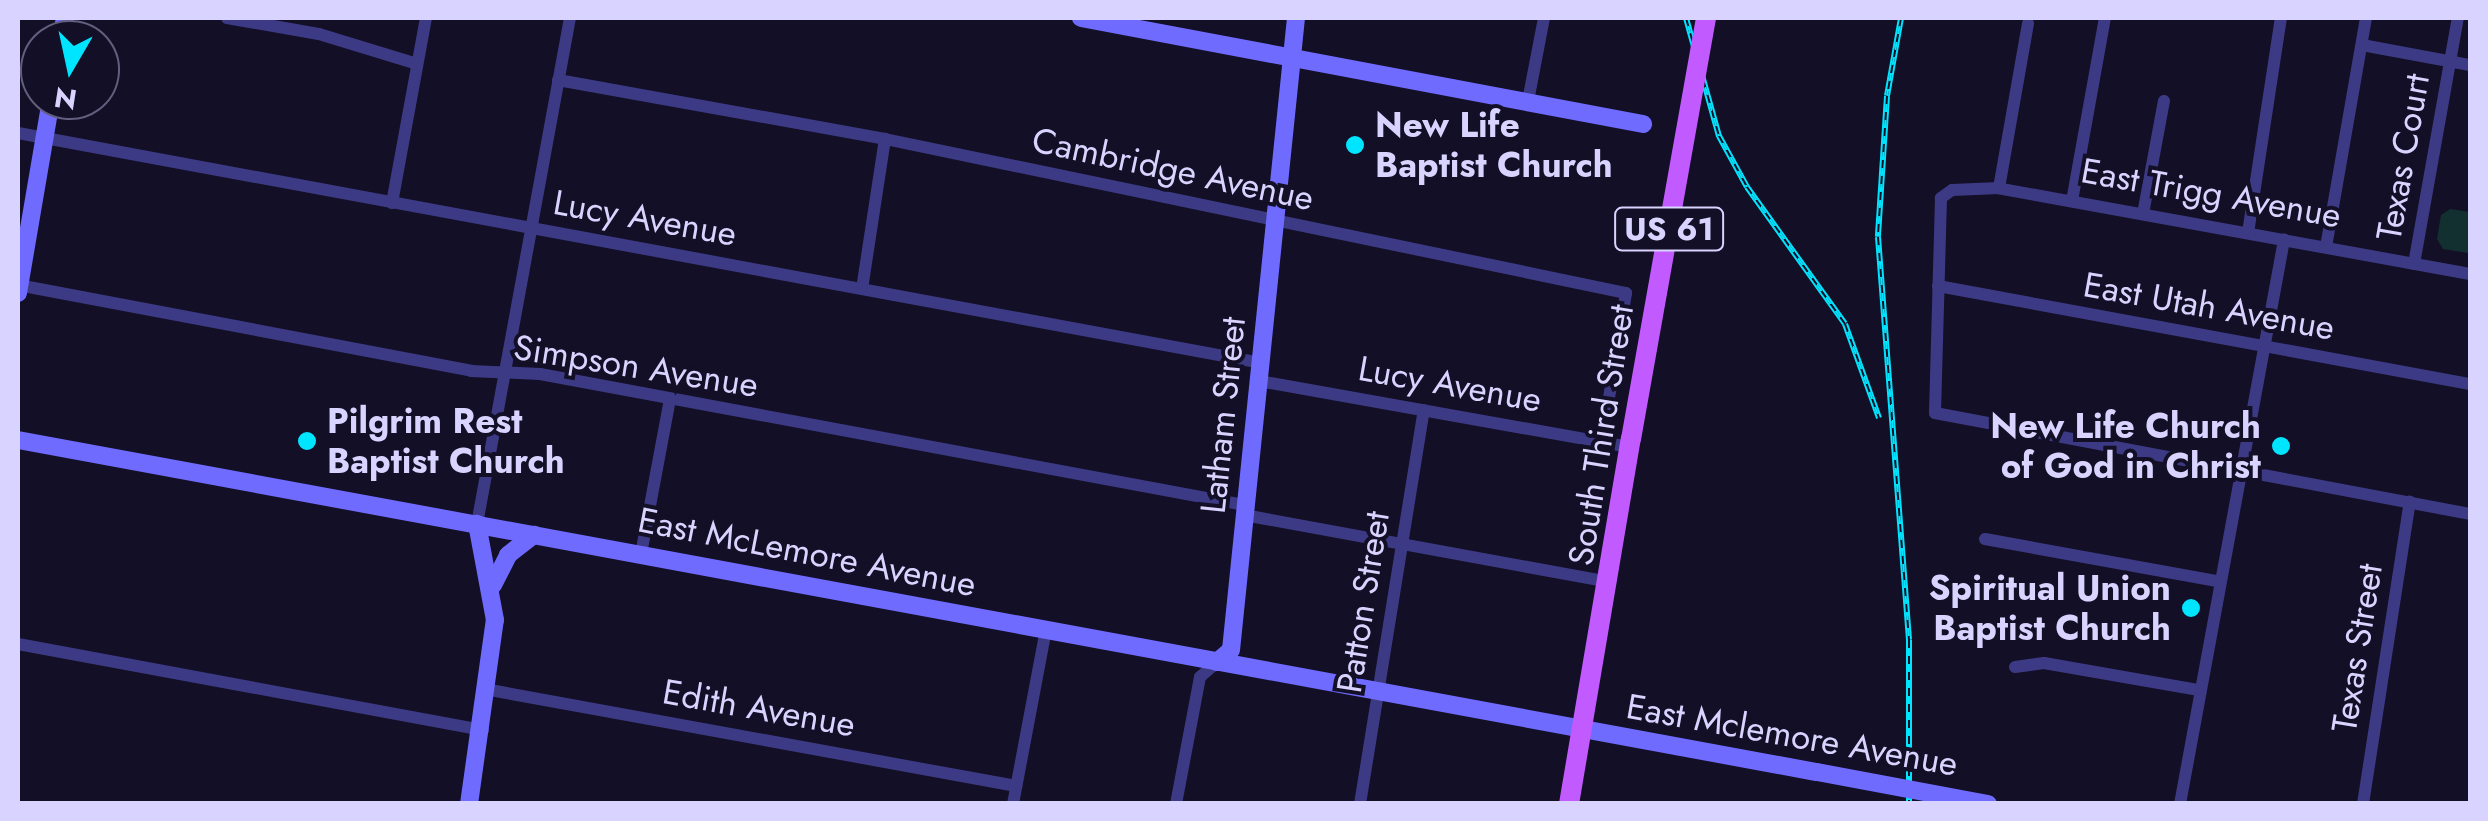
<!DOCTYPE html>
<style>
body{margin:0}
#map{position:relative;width:2488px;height:821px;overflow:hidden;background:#130f26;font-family:Jost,sans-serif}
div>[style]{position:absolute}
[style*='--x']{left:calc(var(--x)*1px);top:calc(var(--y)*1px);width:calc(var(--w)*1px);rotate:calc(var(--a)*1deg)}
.green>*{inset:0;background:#12302f}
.street>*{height:12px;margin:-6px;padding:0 6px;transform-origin:6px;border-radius:6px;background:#3d3a85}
.secondary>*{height:18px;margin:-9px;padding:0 9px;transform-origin:9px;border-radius:9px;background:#6f6bff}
.primary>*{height:20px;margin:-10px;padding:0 10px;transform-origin:10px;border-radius:10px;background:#c25bff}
.rail>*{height:6px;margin-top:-3px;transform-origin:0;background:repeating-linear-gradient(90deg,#130f26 0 8px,#00e5ff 0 16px);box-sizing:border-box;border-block:2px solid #00e5ff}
.secondary-bridge>*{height:18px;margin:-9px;padding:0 9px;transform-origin:9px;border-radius:9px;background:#6f6bff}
.primary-bridge>*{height:20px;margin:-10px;padding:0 10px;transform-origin:10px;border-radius:10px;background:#c25bff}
.dots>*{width:28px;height:28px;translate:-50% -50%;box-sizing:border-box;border:5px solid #130f26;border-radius:50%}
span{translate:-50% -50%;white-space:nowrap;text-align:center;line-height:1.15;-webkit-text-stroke:8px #130f26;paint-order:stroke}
.shield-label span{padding:2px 8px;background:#130f26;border:2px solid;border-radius:8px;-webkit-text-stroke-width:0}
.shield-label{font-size:32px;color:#d9d4ff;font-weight:700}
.poi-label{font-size:35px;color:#d9d4ff;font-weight:700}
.left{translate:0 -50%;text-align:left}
.right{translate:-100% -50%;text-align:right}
.street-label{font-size:35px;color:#d9d4ff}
.frame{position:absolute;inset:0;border:20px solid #d9d4ff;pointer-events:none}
.north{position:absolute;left:20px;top:20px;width:100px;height:100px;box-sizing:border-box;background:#130f26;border:2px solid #625e7d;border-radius:50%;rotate:189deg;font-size:28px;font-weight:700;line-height:40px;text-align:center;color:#d9d4ff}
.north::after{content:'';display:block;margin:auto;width:35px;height:45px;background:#00e5ff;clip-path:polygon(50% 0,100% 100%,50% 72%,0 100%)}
</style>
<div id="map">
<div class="green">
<i style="clip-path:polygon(2450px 209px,2470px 212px,2468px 253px,2443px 249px,2437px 239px,2441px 215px)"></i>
</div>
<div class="street">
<i style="--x:227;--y:18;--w:93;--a:9.9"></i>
<i style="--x:319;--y:34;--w:102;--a:17"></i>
<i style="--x:2362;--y:45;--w:110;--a:10.5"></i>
<i style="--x:558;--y:80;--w:332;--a:10.2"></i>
<i style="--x:885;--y:139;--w:757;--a:11.74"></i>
<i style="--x:1626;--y:293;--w:151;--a:99.2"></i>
<i style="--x:1528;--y:101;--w:85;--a:-79.1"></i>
<i style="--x:18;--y:133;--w:1264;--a:10.48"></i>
<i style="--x:1999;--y:188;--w:167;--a:-80"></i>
<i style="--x:2072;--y:201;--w:186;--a:-79.8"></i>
<i style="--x:392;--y:203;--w:188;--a:-79.6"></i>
<i style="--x:2143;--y:214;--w:115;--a:-79.5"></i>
<i style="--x:2248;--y:233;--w:218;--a:-81.3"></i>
<i style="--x:2326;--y:247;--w:232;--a:-80.1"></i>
<i style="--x:2414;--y:264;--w:250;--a:-79.9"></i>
<i style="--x:2470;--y:274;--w:479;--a:-169.7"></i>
<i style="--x:1999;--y:188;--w:47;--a:177.6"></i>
<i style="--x:1952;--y:190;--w:14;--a:144"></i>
<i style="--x:1941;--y:198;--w:215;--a:91.6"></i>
<i style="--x:1935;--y:413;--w:544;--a:10.69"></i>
<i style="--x:18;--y:285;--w:461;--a:10.7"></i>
<i style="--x:471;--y:371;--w:69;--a:2.5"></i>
<i style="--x:540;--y:374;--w:717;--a:10.53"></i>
<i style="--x:1938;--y:286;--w:541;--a:10.44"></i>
<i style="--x:862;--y:289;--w:152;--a:-81.3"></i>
<i style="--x:1259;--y:381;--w:377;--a:10.1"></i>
<i style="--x:1244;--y:515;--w:371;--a:10.4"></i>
<i style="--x:477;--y:524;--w:514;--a:-79.59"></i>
<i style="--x:1985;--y:539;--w:236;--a:10.3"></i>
<i style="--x:641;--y:554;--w:158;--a:-79.4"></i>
<i style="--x:18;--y:644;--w:473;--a:10.5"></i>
<i style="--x:2015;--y:667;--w:29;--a:-8"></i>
<i style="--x:2044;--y:663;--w:156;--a:9.9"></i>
<i style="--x:490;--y:690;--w:535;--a:10.34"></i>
<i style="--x:1013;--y:804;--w:177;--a:-79.3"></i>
<i style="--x:1176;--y:804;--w:129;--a:-79.3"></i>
<i style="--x:1200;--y:677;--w:23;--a:-41"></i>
<i style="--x:1360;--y:804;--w:399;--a:-80.8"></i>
<i style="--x:2180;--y:804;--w:574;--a:-79.55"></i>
<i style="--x:2363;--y:804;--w:306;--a:-81.2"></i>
</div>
<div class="secondary">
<i style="--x:1081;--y:18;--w:572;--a:10.68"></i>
<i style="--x:61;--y:40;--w:22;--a:-80"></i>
<i style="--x:18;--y:293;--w:196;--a:-80.3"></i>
<i style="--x:18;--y:440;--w:1829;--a:10.46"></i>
<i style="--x:493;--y:585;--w:34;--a:-63"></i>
<i style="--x:508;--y:555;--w:33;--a:-38"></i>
<i style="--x:1217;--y:662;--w:18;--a:-41"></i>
<i style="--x:1231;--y:650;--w:635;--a:-84.13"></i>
<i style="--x:469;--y:804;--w:186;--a:-82"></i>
<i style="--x:495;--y:620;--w:98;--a:-100.6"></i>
</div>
<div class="primary">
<i style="--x:1569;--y:804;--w:370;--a:-80.4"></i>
</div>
<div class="rail">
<i style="--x:1686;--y:18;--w:123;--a:74.4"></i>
<i style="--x:1719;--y:136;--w:58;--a:61.2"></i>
<i style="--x:1747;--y:187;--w:168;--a:54.4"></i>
<i style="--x:1845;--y:324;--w:100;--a:70.1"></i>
<i style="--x:1901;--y:18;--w:79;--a:100.2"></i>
<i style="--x:1887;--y:96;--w:141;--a:93.7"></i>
<i style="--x:1878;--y:237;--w:404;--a:85.6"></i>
<i style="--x:1909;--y:640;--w:164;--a:90"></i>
</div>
<div class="secondary-bridge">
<i style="--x:1817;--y:772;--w:174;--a:10.6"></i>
</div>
<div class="primary-bridge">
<i style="--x:1631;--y:439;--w:428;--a:-79.9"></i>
</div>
<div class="dots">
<i style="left:1355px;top:145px;background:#00e5ff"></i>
<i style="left:307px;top:441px;background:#00e5ff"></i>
<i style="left:2281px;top:446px;background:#00e5ff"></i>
<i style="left:2191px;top:608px;background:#00e5ff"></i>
</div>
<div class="shield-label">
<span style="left:1669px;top:229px">US 61</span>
</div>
<div class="poi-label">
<span class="left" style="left:1375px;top:145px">New Life<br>Baptist Church</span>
<span class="left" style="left:327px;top:441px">Pilgrim Rest<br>Baptist Church</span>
<span class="right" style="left:2261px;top:446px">New Life Church<br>of God in Christ</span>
<span class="right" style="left:2171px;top:608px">Spiritual Union<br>Baptist Church</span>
</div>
<div class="street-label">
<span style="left:2403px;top:157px;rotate:-80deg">Texas Court</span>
<span style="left:1173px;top:169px;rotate:12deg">Cambridge Avenue</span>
<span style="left:2211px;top:193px;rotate:10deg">East Trigg Avenue</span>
<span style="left:645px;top:218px;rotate:10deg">Lucy Avenue</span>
<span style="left:2209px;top:306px;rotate:10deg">East Utah Avenue</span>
<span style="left:636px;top:366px;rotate:9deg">Simpson Avenue</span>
<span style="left:1450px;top:384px;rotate:10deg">Lucy Avenue</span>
<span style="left:1223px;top:415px;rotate:-84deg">Latham Street</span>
<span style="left:1601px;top:435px;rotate:-81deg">South Third Street</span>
<span style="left:807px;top:552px;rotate:11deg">East McLemore Avenue</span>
<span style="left:1363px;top:602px;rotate:-81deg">Patton Street</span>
<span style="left:2357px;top:648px;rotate:-81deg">Texas Street</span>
<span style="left:759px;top:708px;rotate:10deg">Edith Avenue</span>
<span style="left:1792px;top:735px;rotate:10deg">East Mclemore Avenue</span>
</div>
<div class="frame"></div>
<div class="north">N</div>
</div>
